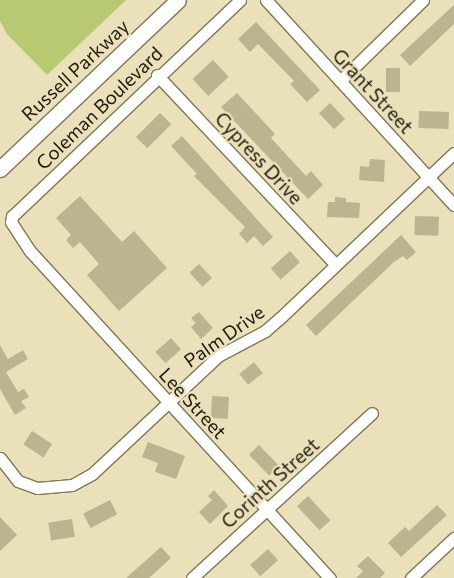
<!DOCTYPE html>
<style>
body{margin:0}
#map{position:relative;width:454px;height:578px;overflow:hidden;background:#eae1bb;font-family:Commissioner,sans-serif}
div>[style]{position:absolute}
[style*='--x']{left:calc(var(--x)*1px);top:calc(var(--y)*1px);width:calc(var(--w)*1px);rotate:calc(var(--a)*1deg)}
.green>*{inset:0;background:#b8ca71}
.building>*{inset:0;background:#bcb38f;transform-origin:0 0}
.roads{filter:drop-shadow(1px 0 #817856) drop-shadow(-1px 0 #817856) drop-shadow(0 1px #817856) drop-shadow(0 -1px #817856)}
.minor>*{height:11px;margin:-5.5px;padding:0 5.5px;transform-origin:5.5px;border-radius:5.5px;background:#fff}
.major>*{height:15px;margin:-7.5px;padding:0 7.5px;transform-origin:7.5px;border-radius:7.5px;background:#fff}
span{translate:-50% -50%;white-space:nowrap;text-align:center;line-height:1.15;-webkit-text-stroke:4.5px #eae1bb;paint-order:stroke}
.street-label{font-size:19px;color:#1f1b0d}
</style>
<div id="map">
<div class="green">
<i style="clip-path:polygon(0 0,126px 0,47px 75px,7px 34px,0 21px)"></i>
</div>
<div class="building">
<i style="clip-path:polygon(454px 5px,454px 24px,410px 66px,400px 55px)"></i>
<i style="clip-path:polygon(256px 22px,320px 90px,307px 102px,290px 84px,294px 81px,258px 44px,250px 52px,238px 39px)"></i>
<i style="left:213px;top:60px;width:23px;height:28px;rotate:47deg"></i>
<i style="left:386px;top:68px;width:14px;height:24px"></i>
<i style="clip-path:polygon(237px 93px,275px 134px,271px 138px,306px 176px,311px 171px,323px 185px,308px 199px,221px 107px)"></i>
<i style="left:330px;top:103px;width:22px;height:15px;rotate:47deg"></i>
<i style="left:419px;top:111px;width:30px;height:17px;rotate:2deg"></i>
<i style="left:160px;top:113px;width:16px;height:34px;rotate:45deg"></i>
<i style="clip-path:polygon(182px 136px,273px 237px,263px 246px,254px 236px,247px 243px,239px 234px,245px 227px,194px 176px,197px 174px,171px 146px)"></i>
<i style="clip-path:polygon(370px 159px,385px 160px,384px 182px,359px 180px,360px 166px,369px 167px)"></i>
<i style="clip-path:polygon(80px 196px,122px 242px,134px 231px,167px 268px,119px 311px,87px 275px,99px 264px,80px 242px,73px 248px,66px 240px,71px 235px,56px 218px)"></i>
<i style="clip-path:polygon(335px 197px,346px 198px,346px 202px,360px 203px,359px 218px,327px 217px,328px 202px,335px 202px)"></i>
<i style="left:415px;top:216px;width:24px;height:19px;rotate:2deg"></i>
<i style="clip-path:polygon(401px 235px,416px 252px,407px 260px,403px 256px,394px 262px,316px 336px,306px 325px)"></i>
<i style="left:290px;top:251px;width:15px;height:26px;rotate:48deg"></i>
<i style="left:199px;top:264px;width:19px;height:13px;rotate:47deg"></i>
<i style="clip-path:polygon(199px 312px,213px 328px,201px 339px,191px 327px,196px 323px,191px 318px)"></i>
<i style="left:171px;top:338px;width:15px;height:21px;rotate:48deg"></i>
<i style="clip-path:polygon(0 345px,8px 359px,23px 350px,28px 359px,6px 372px,18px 392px,24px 389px,29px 397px,21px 401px,26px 408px,15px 415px,0 389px)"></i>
<i style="left:254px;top:362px;width:14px;height:19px;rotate:51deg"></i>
<i style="left:212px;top:396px;width:17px;height:22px;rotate:3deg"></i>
<i style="left:32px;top:431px;width:24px;height:16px;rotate:33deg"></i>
<i style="clip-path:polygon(148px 442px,185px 456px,176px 479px,155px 472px,158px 463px,142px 457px)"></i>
<i style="left:259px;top:445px;width:29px;height:14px;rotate:46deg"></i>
<i style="clip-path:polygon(214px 490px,228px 506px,210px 524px,199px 512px,212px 500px,208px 496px)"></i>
<i style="left:308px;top:496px;width:33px;height:15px;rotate:47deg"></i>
<i style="left:110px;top:500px;width:16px;height:30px;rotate:63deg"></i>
<i style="clip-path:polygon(437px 505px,447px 515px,401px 557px,388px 543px,405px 527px,409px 531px)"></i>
<i style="clip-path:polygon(0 517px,17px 535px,0 551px)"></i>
<i style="left:72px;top:519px;width:18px;height:24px;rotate:81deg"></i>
<i style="clip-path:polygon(161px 547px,171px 558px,159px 569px,149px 578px,126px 578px)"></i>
<i style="left:268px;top:549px;width:15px;height:24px;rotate:48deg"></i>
<i style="clip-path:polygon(368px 556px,385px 573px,380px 578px,356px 578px,363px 571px,357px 566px)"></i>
</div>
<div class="roads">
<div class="minor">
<i style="--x:240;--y:0;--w:314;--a:136.5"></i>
<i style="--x:12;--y:216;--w:6;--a:99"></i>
<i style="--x:11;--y:222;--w:35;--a:57"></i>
<i style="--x:30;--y:251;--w:444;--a:47.5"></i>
<i style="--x:266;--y:0;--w:278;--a:47.5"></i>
<i style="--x:157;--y:75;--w:260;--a:46.7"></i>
<i style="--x:340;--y:81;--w:116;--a:-44.3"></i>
<i style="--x:0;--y:458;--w:29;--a:52"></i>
<i style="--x:18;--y:481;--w:20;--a:20"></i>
<i style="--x:37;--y:488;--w:35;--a:-5"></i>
<i style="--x:72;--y:485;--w:23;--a:-29"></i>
<i style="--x:92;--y:474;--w:173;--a:-43.1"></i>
<i style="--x:218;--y:356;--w:53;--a:-28"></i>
<i style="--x:265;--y:331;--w:18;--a:-41"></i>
<i style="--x:279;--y:319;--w:241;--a:-43.5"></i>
<i style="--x:192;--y:578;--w:244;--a:-42.5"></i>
<i style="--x:411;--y:578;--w:59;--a:-42.9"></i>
</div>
<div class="major">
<i style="--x:0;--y:169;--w:245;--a:-43.5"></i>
</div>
</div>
<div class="street-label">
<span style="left:75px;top:70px;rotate:-43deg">Russell Parkway</span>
<span style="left:373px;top:91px;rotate:47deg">Grant Street</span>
<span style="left:99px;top:108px;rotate:-44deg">Coleman Boulevard</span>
<span style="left:259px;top:158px;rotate:47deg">Cypress Drive</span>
<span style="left:224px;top:336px;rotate:-35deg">Palm Drive</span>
<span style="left:193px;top:403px;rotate:47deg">Lee Street</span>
<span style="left:270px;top:483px;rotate:-42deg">Corinth Street</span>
</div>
</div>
